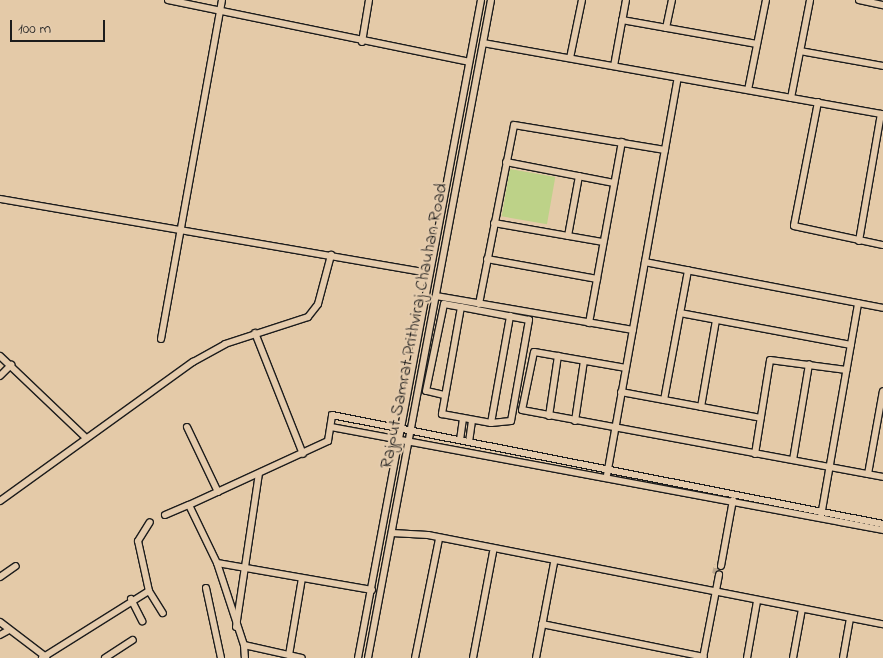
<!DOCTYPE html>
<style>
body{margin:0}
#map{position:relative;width:883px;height:658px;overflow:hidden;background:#e4caa8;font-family:"Indie Flower",sans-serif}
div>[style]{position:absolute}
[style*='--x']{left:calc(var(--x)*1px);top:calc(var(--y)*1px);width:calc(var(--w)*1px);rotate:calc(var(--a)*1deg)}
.green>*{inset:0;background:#bdd288;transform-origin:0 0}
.minor-tunnel>*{height:6px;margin-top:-3px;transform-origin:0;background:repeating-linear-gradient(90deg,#bca78c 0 6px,transparent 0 9px)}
.roads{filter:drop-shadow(1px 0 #1c1c1c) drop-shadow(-1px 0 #1c1c1c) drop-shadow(0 1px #1c1c1c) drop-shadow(0 -1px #1c1c1c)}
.minor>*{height:6px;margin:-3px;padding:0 3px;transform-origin:3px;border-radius:3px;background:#e5ccad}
span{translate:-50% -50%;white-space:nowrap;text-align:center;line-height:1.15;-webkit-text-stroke:4.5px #e5ccad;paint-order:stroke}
.street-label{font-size:18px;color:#1c1c1c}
.scale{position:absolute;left:10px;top:20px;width:95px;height:22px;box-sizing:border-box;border:2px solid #1c1c1c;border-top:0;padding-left:6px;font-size:15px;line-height:18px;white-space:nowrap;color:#1c1c1c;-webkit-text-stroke:4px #e5ccad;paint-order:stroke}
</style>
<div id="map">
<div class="green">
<i style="left:510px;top:169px;width:46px;height:48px;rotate:10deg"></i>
</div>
<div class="minor-tunnel">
<i style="--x:715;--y:574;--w:9;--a:-77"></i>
</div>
<div class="roads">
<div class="minor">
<i style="--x:168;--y:0;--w:307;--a:11.6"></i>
<i style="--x:859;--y:0;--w:25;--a:12"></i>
<i style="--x:622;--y:20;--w:137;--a:10.1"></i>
<i style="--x:666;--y:28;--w:29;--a:-78"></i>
<i style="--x:362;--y:42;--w:43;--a:-80.5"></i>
<i style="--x:483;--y:43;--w:406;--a:10.1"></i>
<i style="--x:800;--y:51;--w:84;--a:10.2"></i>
<i style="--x:570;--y:58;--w:59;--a:-78.3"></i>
<i style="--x:614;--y:66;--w:67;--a:-79.7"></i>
<i style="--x:748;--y:90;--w:92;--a:-78.7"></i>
<i style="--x:791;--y:98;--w:100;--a:-79"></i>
<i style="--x:818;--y:102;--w:126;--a:101"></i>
<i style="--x:794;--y:226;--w:91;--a:12.1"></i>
<i style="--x:506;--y:162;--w:110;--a:11"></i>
<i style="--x:0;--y:199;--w:435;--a:9.8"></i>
<i style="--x:494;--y:223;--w:111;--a:9.9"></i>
<i style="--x:568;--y:236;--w:61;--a:-79.6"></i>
<i style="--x:859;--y:241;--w:129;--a:-80.2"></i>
<i style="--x:487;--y:259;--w:112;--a:10.3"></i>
<i style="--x:645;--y:262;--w:242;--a:10.9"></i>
<i style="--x:436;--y:296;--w:200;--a:9.8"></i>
<i style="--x:479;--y:304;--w:182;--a:-78.9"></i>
<i style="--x:514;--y:125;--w:153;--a:9.4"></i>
<i style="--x:680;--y:313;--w:174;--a:10.6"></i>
<i style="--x:589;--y:323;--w:184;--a:-79.7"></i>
<i style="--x:255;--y:333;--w:130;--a:68.4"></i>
<i style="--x:161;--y:339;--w:344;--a:-79.8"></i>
<i style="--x:0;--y:356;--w:119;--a:43.6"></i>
<i style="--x:626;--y:368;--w:93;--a:-170.1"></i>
<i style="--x:534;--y:352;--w:59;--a:101.7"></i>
<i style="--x:522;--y:410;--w:367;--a:10.5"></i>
<i style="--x:0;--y:376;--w:16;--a:-45"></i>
<i style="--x:621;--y:392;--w:142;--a:10.5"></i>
<i style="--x:444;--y:395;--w:18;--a:-167"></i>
<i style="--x:426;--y:391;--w:89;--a:-78.3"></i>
<i style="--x:444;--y:304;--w:17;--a:10"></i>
<i style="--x:461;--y:307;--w:109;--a:100.1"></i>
<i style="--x:442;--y:414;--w:50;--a:10.4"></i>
<i style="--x:491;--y:423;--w:20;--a:-6"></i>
<i style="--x:511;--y:421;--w:103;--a:-79.9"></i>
<i style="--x:529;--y:320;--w:69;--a:-169.2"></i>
<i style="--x:664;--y:400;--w:132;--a:-79.5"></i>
<i style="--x:701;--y:407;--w:88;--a:-80.2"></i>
<i style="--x:549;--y:416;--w:61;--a:-81.5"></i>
<i style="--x:575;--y:421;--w:61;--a:-81.5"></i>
<i style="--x:491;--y:423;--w:109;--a:-79.9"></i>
<i style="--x:187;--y:427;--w:72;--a:64.5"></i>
<i style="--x:331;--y:427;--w:562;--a:10.57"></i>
<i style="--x:460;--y:440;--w:21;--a:-82"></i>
<i style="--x:469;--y:442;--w:22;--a:-82"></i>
<i style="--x:755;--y:454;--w:95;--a:-80.9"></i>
<i style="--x:770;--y:360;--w:77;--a:7.5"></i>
<i style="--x:793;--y:460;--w:97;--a:-80.5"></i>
<i style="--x:868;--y:474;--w:84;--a:-79.8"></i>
<i style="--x:607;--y:475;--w:403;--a:-79.9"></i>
<i style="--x:0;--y:501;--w:238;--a:-35.8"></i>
<i style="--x:193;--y:362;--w:37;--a:-29"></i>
<i style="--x:225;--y:344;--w:87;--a:-18"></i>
<i style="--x:308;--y:317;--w:16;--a:-52"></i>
<i style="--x:318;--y:304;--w:51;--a:-75.1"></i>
<i style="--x:165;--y:515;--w:26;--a:-23"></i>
<i style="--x:821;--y:516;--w:216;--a:-80.1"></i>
<i style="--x:392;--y:533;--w:36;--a:3"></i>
<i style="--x:428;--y:535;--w:464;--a:11.1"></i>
<i style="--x:217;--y:563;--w:86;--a:71.8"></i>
<i style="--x:244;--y:645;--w:59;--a:12.6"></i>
<i style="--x:721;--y:566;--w:67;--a:-79.7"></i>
<i style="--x:0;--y:577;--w:19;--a:-35"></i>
<i style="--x:206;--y:588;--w:72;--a:77.9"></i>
<i style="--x:372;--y:590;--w:157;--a:-170.1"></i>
<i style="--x:217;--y:563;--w:64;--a:-115.8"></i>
<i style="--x:189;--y:505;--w:153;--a:-24.7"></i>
<i style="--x:328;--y:441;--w:26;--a:-81"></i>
<i style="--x:332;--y:415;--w:562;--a:11.19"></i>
<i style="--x:149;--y:591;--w:51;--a:-102.4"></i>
<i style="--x:138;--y:541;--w:22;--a:-58"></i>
<i style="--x:131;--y:599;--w:25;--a:63"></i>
<i style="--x:0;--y:622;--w:58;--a:37.3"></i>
<i style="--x:542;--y:624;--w:165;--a:11.5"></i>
<i style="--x:236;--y:627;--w:155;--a:-81.5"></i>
<i style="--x:0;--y:635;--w:10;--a:-29"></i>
<i style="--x:244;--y:645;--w:13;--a:86"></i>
<i style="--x:289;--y:655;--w:78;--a:-80.4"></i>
<i style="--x:42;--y:658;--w:126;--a:-32.1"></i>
<i style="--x:149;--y:591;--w:26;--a:58"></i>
<i style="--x:105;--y:658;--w:33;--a:-33"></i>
<i style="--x:358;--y:658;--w:669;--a:-79.41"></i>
<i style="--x:368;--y:658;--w:669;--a:-79.41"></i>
<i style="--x:415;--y:658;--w:121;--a:-78.6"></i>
<i style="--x:473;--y:658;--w:108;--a:-79.3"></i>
<i style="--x:536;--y:658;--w:97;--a:-79.3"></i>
<i style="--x:703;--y:658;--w:85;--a:-79.1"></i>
<i style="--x:747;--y:658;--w:58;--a:-80"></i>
<i style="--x:793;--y:658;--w:50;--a:-79.6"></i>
<i style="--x:843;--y:658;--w:40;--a:-80"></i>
</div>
</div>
<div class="street-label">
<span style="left:415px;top:326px;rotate:-79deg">Rajput Samrat Prithviraj Chauhan Road</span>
</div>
<div class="scale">100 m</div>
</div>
